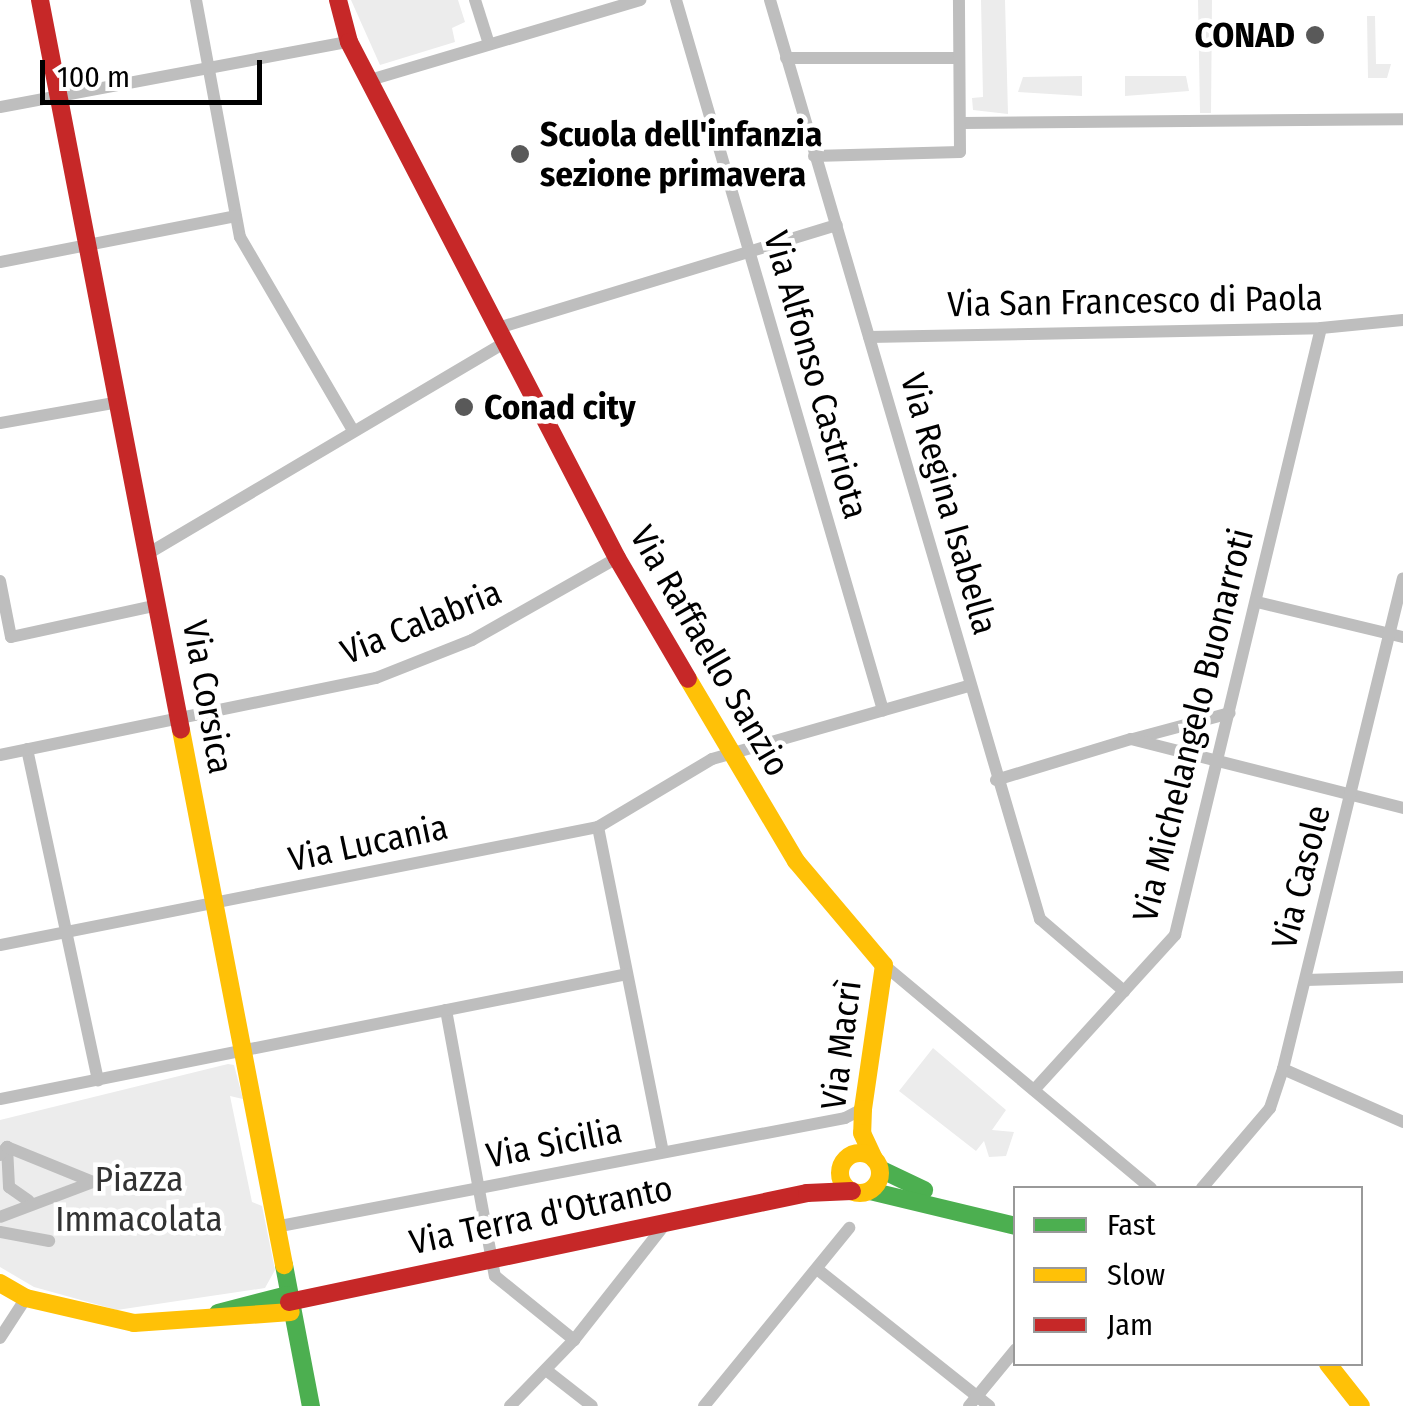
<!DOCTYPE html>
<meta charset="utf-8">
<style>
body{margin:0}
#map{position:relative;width:1403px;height:1406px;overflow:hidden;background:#fff;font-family:"Fira Sans Condensed",sans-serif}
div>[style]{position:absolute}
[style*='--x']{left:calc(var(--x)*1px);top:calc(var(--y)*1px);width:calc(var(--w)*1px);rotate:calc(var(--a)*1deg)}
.green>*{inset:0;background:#ececec}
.street>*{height:12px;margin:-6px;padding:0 6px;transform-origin:6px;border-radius:6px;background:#bebebe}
.fast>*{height:18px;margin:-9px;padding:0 9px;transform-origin:9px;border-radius:9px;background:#4caf50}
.slow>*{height:18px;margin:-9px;padding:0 9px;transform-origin:9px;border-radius:9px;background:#ffc107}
.slow>.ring{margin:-9px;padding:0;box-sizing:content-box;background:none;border:18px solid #ffc107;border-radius:50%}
.jam>*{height:18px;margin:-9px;padding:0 9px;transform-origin:9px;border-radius:9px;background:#c62828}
.dots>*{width:28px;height:28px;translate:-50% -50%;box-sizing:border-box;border:5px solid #fff;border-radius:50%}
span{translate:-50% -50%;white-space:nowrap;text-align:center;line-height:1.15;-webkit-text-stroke:9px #fff;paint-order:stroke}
.poi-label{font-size:35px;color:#000;font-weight:700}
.right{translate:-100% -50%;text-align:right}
.left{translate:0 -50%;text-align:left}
.street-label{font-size:35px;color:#000}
.park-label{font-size:35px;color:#333}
.legend{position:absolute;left:1013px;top:1186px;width:350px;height:180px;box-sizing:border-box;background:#fff;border:2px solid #999;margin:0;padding:12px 18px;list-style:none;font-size:30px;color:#000}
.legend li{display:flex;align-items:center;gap:20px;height:50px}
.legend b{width:50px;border:2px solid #999}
.scale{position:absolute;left:40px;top:60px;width:222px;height:45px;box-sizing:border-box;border:5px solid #000;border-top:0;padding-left:12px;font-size:30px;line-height:35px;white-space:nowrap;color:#000;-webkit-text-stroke:8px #fff;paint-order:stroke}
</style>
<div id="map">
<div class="green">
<i style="clip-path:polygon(351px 0,458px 0,465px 22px,452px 28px,455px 42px,380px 65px)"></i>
<i style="clip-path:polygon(981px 0,1005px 0,1008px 114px,973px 110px,972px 98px,983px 97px)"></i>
<i style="clip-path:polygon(1198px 0,1212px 0,1211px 113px,1200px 113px)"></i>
<i style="clip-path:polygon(1367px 16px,1375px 16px,1376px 64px,1391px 64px,1387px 78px,1368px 78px)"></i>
<i style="clip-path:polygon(1082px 76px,1082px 96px,1018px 92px,1023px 77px)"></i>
<i style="clip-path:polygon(1125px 76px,1186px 76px,1189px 91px,1125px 96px)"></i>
<i style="clip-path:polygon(933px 1048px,1006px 1110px,992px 1130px,1014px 1132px,1006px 1156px,989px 1157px,984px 1141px,976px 1151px,899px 1091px)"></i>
<i style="clip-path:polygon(228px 1064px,234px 1065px,243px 1099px,230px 1096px,252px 1202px,262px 1206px,275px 1270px,265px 1288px,117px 1310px,34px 1287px,0 1267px,0 1120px)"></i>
</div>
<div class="street">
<i style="--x:196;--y:0;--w:241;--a:79.5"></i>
<i style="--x:240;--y:237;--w:222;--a:59.7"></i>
<i style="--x:475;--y:0;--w:46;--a:72.3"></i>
<i style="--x:676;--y:0;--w:740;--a:73.75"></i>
<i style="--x:770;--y:0;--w:958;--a:73.63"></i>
<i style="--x:1040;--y:919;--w:111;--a:40.6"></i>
<i style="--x:786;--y:58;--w:173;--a:0"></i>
<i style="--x:370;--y:80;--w:282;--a:-16.5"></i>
<i style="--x:0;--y:107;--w:355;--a:-10.6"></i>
<i style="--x:962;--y:123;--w:441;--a:-0.5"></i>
<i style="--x:814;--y:156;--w:146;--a:-1.6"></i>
<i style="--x:960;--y:152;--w:152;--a:-90.4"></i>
<i style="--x:0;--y:262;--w:240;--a:-11"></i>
<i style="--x:498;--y:328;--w:354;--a:-16.9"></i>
<i style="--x:869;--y:337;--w:452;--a:-1.1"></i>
<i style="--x:1321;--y:328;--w:82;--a:-5.6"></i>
<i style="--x:0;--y:423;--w:116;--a:-10"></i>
<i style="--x:149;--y:553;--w:412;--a:-30.6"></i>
<i style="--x:0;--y:581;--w:57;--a:78.9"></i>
<i style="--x:11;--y:637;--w:150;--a:-12.3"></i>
<i style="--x:1257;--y:602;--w:150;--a:13.5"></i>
<i style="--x:1133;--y:739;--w:100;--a:-15"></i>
<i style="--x:27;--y:749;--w:339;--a:77.9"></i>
<i style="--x:0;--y:755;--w:384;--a:-11.6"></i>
<i style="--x:376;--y:678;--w:103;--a:-21.6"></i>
<i style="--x:472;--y:640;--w:167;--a:-29.5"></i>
<i style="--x:996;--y:780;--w:141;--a:-16.9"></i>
<i style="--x:1131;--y:739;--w:281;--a:14.2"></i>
<i style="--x:598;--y:827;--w:331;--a:78.7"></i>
<i style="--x:0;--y:945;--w:610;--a:-11.16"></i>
<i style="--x:598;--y:827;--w:133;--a:-30.8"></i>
<i style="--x:712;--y:759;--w:266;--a:-15.9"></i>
<i style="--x:884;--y:965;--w:348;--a:39.9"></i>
<i style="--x:1306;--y:980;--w:97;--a:-1.8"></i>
<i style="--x:446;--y:1010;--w:270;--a:79.6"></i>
<i style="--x:495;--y:1276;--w:102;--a:39"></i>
<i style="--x:1283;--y:1069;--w:131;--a:23.8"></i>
<i style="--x:1034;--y:1090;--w:210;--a:-47.7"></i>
<i style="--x:1175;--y:935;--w:624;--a:-76.48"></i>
<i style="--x:0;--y:1099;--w:639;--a:-11.27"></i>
<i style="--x:7;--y:1147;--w:40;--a:87.1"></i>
<i style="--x:9;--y:1187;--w:24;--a:35"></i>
<i style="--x:0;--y:1155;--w:11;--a:-49"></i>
<i style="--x:7;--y:1147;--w:93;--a:22.1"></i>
<i style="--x:93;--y:1182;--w:99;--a:159.4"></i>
<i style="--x:1202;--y:1188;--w:105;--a:-49.6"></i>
<i style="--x:1270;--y:1108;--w:41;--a:-71.6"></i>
<i style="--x:1283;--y:1069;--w:505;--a:-76.27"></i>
<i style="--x:275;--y:1227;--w:580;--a:-10.83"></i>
<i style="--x:845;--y:1118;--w:20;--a:-27"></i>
<i style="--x:0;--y:1232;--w:50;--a:10.4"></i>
<i style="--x:817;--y:1269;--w:220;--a:38.5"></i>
<i style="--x:0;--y:1338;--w:48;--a:-57"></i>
<i style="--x:546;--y:1370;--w:58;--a:38"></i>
<i style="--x:510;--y:1406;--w:92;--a:-45.9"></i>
<i style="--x:574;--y:1340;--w:150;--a:-51.8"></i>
<i style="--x:704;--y:1406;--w:230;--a:-50.8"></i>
<i style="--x:969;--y:1406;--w:74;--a:-50.5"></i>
</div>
<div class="fast">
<i style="--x:880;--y:1169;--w:49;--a:25.5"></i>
<i style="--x:870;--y:1191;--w:150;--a:13.5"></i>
<i style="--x:284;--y:1265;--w:144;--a:79.2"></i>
<i style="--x:218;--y:1313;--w:71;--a:-14.6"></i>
</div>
<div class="slow">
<i style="--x:688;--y:679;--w:212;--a:59.3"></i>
<i style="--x:796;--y:861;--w:136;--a:49.8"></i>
<i style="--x:884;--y:965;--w:146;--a:98.3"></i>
<i style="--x:863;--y:1109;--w:24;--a:92"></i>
<i style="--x:862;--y:1133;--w:29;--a:65"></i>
<i style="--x:181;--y:730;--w:545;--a:79.1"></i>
<i class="ring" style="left:840px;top:1153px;width:22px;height:22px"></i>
<i style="--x:0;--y:1283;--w:30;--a:30"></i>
<i style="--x:26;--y:1298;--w:111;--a:13"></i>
<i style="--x:134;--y:1323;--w:157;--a:-4"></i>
<i style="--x:1328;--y:1364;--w:53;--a:51.8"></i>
</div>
<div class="jam">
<i style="--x:40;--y:0;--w:743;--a:79.07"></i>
<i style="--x:338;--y:0;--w:43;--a:75.3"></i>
<i style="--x:349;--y:42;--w:581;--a:62.55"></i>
<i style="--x:617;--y:558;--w:140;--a:59.6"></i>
<i style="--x:289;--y:1302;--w:529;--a:-11.88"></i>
<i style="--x:807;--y:1193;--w:45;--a:-2.5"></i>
</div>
<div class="dots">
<i style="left:1315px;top:35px;background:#595959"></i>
<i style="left:520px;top:154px;background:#595959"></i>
<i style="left:464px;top:407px;background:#595959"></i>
</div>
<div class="poi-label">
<span class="right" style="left:1295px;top:35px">CONAD</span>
<span class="left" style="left:540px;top:154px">Scuola dell'infanzia<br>sezione primavera</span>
<span class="left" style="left:484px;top:407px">Conad city</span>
</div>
<div class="street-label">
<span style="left:1135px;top:301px;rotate:-1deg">Via San Francesco di Paola</span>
<span style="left:816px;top:375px;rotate:74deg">Via Alfonso Castriota</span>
<span style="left:949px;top:504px;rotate:74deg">Via Regina Isabella</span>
<span style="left:421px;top:622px;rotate:-22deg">Via Calabria</span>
<span style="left:710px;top:651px;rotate:60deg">Via Raffaello Sanzio</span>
<span style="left:208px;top:697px;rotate:80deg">Via Corsica</span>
<span style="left:1193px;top:725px;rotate:-76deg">Via Michelangelo Buonarroti</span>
<span style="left:368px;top:843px;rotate:-12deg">Via Lucania</span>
<span style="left:1301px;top:877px;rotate:-76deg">Via Casole</span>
<span style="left:841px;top:1045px;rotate:-83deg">Via Macrì</span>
<span style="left:554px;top:1143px;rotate:-11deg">Via Sicilia</span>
<span style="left:541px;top:1215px;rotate:-12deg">Via Terra d'Otranto</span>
</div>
<div class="park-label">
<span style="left:139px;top:1199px">Piazza<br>Immacolata</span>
</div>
<ul class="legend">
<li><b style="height:12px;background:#4caf50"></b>Fast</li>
<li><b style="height:12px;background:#ffc107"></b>Slow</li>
<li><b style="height:12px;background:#c62828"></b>Jam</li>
</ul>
<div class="scale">100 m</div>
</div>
